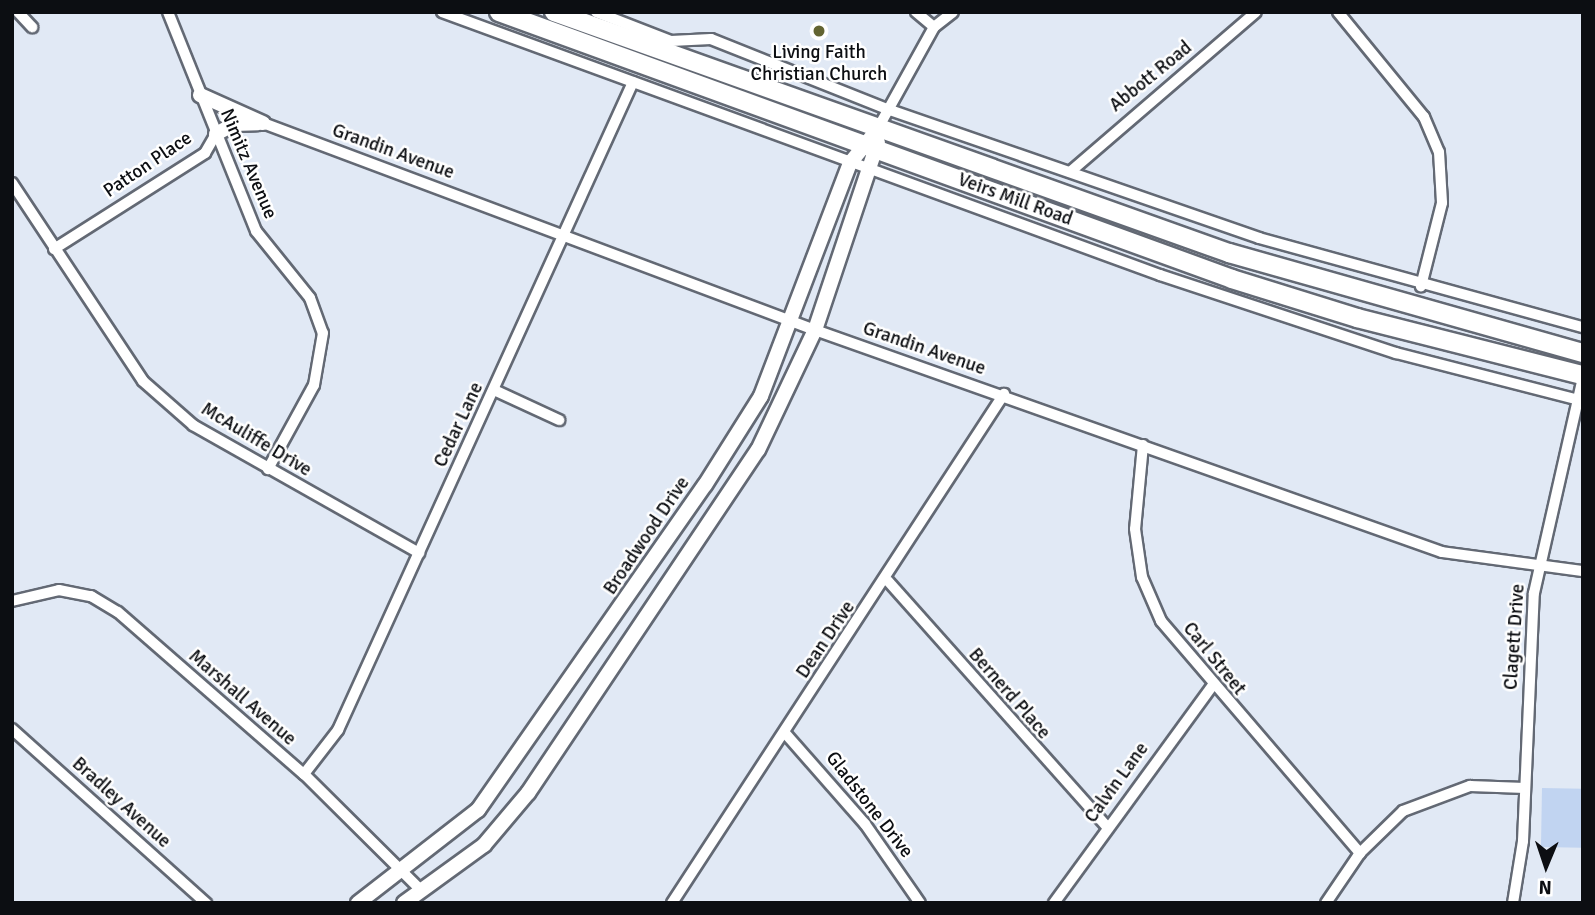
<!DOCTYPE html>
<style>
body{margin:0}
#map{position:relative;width:1595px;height:915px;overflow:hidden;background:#e1e9f5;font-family:Signika,sans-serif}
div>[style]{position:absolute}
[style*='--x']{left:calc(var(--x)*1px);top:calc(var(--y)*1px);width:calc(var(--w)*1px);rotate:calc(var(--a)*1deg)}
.green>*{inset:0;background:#c1d4f1;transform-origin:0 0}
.roads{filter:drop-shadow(2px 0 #636974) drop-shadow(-2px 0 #636974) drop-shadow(0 2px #636974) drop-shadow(0 -2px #636974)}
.minor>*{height:10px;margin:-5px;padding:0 5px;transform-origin:5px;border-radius:5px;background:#fff}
.tertiary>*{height:14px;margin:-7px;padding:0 7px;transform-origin:7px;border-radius:7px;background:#fff}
.primary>*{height:18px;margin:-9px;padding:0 9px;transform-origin:9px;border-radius:9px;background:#fff}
.dots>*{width:19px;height:19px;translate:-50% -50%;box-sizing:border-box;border:4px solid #fff;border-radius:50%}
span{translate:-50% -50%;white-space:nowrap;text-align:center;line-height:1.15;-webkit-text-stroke:5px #fff;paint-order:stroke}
.poi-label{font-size:19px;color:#0c0e12}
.street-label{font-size:19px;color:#0c0e12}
.frame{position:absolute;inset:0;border:14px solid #0c0e12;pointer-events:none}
.north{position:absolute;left:1511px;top:831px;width:70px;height:70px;-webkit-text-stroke:5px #fff;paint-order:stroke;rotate:182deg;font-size:19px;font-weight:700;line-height:28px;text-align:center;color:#0c0e12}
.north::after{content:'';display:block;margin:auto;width:24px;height:32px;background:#0c0e12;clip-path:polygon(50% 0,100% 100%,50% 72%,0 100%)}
</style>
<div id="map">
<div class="green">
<i style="left:1542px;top:788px;width:41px;height:59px;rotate:1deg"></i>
</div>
<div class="roads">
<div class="minor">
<i style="--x:18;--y:12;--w:21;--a:47"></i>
<i style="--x:168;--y:12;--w:236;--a:68.1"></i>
<i style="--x:256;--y:231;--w:86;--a:51.1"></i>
<i style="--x:310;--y:298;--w:37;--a:70"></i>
<i style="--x:323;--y:333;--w:53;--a:99.8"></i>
<i style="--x:314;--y:385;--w:96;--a:118.7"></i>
<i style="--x:442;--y:12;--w:765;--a:20.12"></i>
<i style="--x:1160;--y:275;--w:249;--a:18.3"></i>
<i style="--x:1396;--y:353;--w:193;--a:14.4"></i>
<i style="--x:596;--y:12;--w:80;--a:21.1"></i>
<i style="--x:671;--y:41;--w:40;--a:-2.9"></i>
<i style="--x:711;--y:39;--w:189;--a:21.7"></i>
<i style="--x:887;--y:109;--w:394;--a:19.1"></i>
<i style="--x:1259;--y:238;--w:336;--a:15.4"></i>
<i style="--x:916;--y:12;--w:23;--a:40"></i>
<i style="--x:1338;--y:12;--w:136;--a:50.7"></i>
<i style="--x:1424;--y:117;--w:38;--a:67"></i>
<i style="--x:1439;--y:152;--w:51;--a:86.6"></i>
<i style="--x:1442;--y:203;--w:86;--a:104.2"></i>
<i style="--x:263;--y:123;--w:590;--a:20.56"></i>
<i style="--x:815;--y:330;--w:665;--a:19.5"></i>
<i style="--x:1442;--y:552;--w:142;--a:7.7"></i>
<i style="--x:877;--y:130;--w:118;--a:-61"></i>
<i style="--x:934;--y:27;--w:24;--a:-38"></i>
<i style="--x:1070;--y:172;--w:245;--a:-40.7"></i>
<i style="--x:12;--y:183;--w:237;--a:56.5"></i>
<i style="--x:143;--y:381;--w:67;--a:41.3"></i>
<i style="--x:193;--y:425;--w:260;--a:29.5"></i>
<i style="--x:54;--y:249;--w:179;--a:-32.4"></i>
<i style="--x:205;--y:153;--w:22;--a:-60"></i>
<i style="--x:494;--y:390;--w:72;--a:24.8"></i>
<i style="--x:1143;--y:445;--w:84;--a:95.4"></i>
<i style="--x:1135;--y:529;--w:49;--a:81.7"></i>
<i style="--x:1142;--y:577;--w:48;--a:66.6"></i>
<i style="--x:1161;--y:621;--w:306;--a:49.4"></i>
<i style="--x:888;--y:581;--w:329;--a:48.3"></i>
<i style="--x:12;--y:601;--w:48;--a:-13.2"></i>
<i style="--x:59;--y:590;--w:33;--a:11"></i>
<i style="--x:91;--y:596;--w:31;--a:31"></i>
<i style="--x:118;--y:612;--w:247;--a:41.1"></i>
<i style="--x:304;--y:774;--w:165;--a:44.8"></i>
<i style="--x:12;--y:729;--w:261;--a:41.9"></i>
<i style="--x:785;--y:733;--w:121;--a:48.7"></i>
<i style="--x:865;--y:824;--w:96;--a:55.2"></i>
<i style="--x:304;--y:774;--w:56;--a:-52.3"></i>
<i style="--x:338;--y:730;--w:712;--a:-65.52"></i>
<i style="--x:672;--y:903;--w:608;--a:-56.89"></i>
<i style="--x:1054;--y:903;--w:268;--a:-53.9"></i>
<i style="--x:1326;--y:903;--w:60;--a:-55.8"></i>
<i style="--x:1360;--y:853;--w:60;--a:-44.3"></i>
<i style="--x:1403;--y:811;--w:72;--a:-20.5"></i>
<i style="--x:1470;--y:786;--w:55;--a:2.1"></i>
<i style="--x:1513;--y:903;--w:63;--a:-80.8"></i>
<i style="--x:1523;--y:841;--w:248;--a:-87.5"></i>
<i style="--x:1534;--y:593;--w:221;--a:-77.2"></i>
</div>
<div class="tertiary">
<i style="--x:200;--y:95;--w:69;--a:24"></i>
<i style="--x:216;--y:134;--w:21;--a:-29"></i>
<i style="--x:234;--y:124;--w:24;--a:-2"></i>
<i style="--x:358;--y:903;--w:152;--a:-37.8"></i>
<i style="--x:478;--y:810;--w:396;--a:-55.1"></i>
<i style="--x:705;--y:485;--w:105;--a:-57.8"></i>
<i style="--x:761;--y:396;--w:249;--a:-69.1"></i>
<i style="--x:850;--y:163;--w:43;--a:-50.7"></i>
<i style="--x:404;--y:903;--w:99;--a:-35.9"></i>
<i style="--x:484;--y:845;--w:68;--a:-49.8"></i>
<i style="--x:528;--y:793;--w:413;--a:-56.2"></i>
<i style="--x:758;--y:450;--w:133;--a:-64.6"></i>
<i style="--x:815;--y:330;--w:198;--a:-71.5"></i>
</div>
<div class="primary">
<i style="--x:499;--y:12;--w:780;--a:20.01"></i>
<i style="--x:1232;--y:279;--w:131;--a:17.3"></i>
<i style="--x:1357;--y:318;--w:233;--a:14.2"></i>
<i style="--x:554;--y:12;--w:717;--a:19.65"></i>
<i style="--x:1229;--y:253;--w:368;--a:15.8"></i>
</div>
</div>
<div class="dots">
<i style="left:819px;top:31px;background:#636431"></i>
</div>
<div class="poi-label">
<span style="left:819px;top:64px">Living Faith<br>Christian Church</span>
</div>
<div class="street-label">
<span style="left:1151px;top:77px;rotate:-39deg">Abbott Road</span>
<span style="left:393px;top:152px;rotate:20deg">Grandin Avenue</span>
<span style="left:248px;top:164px;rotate:67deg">Nimitz Avenue</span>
<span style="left:148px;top:165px;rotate:-34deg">Patton Place</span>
<span style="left:1015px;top:200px;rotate:20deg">Veirs Mill Road</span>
<span style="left:924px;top:349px;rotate:19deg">Grandin Avenue</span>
<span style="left:459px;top:425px;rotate:-65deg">Cedar Lane</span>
<span style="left:256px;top:440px;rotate:31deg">McAuliffe Drive</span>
<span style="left:647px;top:536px;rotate:-56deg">Broadwood Drive</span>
<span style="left:1515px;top:637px;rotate:-86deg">Clagett Drive</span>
<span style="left:826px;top:640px;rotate:-56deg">Dean Drive</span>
<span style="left:1214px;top:659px;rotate:51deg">Carl Street</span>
<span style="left:1009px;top:694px;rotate:49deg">Bernerd Place</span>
<span style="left:242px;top:698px;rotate:41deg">Marshall Avenue</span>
<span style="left:1117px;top:783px;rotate:-54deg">Calvin Lane</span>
<span style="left:121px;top:803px;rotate:42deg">Bradley Avenue</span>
<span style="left:869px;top:805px;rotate:52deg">Gladstone Drive</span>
</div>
<div class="frame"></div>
<div class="north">N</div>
</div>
